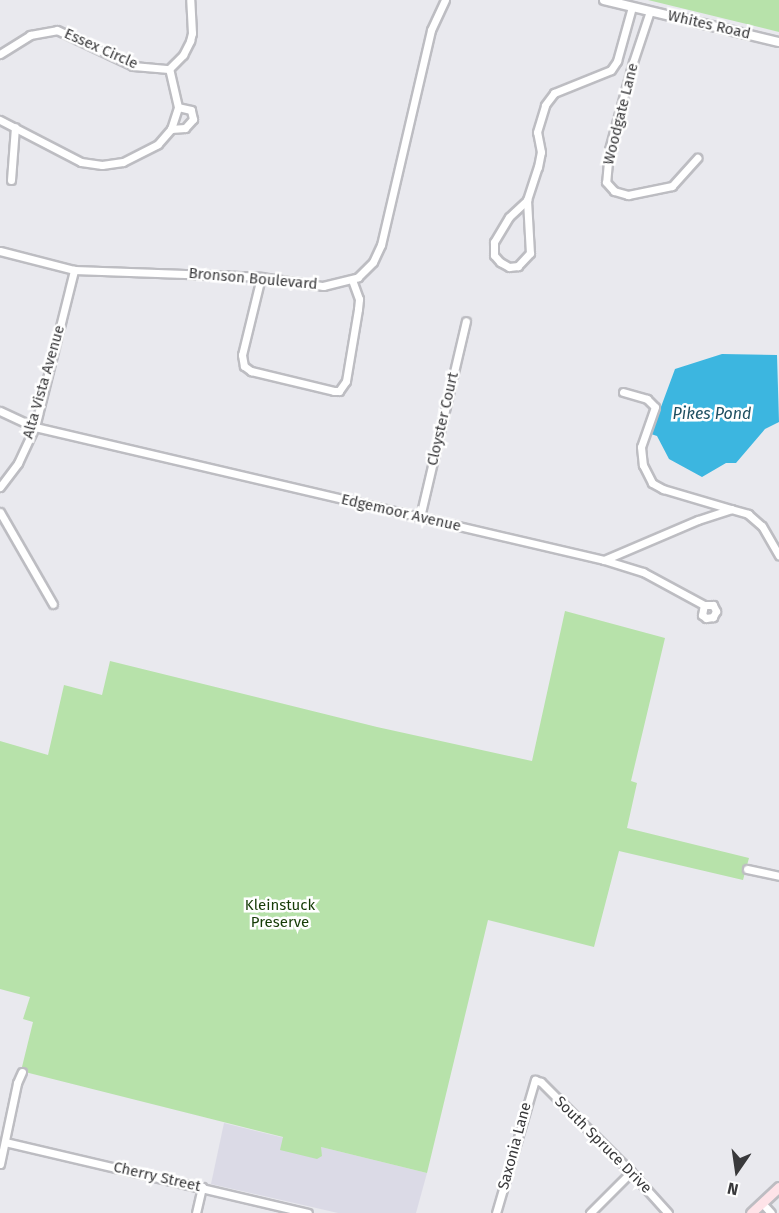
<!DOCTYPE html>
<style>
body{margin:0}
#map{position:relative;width:779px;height:1213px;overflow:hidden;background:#e9e9ee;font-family:"Fira Sans",sans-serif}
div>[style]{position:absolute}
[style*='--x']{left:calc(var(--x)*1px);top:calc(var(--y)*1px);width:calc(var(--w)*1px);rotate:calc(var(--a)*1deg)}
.built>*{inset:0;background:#dbdae6}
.green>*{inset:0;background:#b7e2aa}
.water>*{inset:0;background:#3cb6e0}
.roads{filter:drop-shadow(2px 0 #bdbdc2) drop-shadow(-2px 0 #bdbdc2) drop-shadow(0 2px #bdbdc2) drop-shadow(0 -2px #bdbdc2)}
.minor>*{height:7px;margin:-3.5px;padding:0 3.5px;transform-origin:3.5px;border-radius:3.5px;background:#fff}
.tertiary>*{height:8px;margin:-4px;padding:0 4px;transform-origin:4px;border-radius:4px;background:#fff}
.secondary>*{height:9px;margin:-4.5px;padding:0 4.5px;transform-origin:4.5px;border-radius:4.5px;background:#fee3e8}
span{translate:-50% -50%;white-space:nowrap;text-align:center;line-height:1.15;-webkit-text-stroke:5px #fff;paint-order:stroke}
.street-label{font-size:15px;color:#39393b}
.park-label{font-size:15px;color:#163c07}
.water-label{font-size:16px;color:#1f5062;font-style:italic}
.north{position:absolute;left:707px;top:1141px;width:60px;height:60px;-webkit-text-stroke:4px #fff;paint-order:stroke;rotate:193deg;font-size:16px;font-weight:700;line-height:24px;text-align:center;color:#39393b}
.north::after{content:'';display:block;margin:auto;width:21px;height:27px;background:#39393b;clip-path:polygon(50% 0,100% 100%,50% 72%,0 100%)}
</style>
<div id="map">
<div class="built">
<i style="clip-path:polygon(224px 1123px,427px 1173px,416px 1213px,338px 1213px,211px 1184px)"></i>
</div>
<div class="green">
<i style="clip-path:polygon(648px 0,779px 0,779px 32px)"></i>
<i style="clip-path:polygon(565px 611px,665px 638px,631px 781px,637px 783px,627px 828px,749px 858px,743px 880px,619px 851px,594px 947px,488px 920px,427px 1173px,321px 1147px,322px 1156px,317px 1159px,280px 1150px,283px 1137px,21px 1071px,33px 1022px,23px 1019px,30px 997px,0 989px,0 741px,48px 755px,64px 685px,102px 695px,110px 661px,377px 727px,532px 761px)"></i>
</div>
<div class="water">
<i style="clip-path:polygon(722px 354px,777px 355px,779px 422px,765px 429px,736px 463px,726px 463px,702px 477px,669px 459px,657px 436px,648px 433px,658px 415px,675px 369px)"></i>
</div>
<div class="roads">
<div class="minor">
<i style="--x:650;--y:11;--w:54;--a:108.4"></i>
<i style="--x:633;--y:62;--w:91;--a:105.3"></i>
<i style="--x:609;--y:150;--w:32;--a:95"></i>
<i style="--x:606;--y:182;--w:12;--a:48"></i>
<i style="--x:614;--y:191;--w:15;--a:16"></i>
<i style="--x:628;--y:195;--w:45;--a:-11.6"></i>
<i style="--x:672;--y:186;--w:38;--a:-48"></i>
<i style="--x:0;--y:54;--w:36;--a:-32"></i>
<i style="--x:30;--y:35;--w:27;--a:-10"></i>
<i style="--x:57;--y:30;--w:84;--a:25.3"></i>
<i style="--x:133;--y:66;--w:36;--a:5"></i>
<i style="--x:169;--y:69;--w:20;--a:-45"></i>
<i style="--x:183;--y:55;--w:16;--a:-63"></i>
<i style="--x:190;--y:41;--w:8;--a:-76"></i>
<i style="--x:192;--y:33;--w:33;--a:-93"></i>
<i style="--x:0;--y:120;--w:91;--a:27.4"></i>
<i style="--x:81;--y:162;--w:21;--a:8"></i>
<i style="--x:102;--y:165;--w:21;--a:-8"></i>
<i style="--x:123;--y:162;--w:39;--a:-27"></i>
<i style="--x:158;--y:144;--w:20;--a:-49"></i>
<i style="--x:171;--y:129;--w:23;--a:-72"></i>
<i style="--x:178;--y:107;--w:39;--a:-103"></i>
<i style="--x:171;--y:129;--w:14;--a:-4"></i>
<i style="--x:185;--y:128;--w:12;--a:-48"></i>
<i style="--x:193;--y:119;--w:9;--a:-103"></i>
<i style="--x:191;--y:110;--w:13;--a:-167"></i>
<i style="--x:11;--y:180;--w:53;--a:-85.7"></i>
<i style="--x:527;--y:200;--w:53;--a:86.8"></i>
<i style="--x:530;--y:253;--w:18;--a:133"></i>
<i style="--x:518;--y:266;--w:9;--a:174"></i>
<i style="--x:509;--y:267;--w:10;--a:-151"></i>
<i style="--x:500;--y:262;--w:9;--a:-131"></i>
<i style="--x:494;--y:255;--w:13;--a:-90"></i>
<i style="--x:494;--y:242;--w:29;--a:-59"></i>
<i style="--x:509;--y:217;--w:25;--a:-43"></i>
<i style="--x:527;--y:200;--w:35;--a:-72"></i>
<i style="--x:538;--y:167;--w:15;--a:-79"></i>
<i style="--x:541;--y:152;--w:20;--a:-101"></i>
<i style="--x:537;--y:132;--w:28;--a:-73"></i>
<i style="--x:545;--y:105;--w:15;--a:-53"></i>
<i style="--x:554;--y:93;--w:61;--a:-22"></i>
<i style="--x:611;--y:70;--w:11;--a:-56"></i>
<i style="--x:617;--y:61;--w:56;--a:-74.5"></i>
<i style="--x:0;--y:251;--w:76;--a:14.4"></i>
<i style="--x:74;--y:270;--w:187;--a:2.1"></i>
<i style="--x:261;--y:277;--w:63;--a:8.3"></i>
<i style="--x:323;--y:286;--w:36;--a:-14"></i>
<i style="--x:358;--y:277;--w:21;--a:-45"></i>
<i style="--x:373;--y:262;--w:19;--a:-65"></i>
<i style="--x:381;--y:245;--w:221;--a:-76.9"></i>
<i style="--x:431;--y:30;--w:33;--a:-65"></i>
<i style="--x:261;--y:277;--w:80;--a:103.7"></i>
<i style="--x:242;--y:355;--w:11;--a:80"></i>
<i style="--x:244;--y:366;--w:9;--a:36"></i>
<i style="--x:251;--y:371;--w:85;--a:13.5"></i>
<i style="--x:334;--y:391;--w:5;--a:0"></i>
<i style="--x:339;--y:391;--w:12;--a:-55"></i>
<i style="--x:346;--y:381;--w:73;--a:-80.5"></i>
<i style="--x:358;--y:309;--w:10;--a:-84"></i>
<i style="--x:359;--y:299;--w:20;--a:-110"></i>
<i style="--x:623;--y:392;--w:25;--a:16"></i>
<i style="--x:647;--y:399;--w:11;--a:45"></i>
<i style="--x:655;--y:407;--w:42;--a:109.3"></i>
<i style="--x:641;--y:447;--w:18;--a:84"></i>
<i style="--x:643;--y:465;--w:20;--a:63"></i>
<i style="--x:652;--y:483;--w:13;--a:29"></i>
<i style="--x:663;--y:489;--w:71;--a:16.4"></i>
<i style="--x:0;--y:411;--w:38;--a:25"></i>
<i style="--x:35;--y:427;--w:584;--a:13.16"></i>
<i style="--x:604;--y:560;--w:102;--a:-23.1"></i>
<i style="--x:698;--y:520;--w:35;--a:-18"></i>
<i style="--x:731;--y:509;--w:18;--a:16"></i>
<i style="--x:748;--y:514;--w:18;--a:41"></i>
<i style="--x:762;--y:526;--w:34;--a:60"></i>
<i style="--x:0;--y:487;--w:30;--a:-53"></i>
<i style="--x:18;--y:463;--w:40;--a:-65"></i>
<i style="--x:35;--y:427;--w:162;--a:-76"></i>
<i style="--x:0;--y:512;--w:106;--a:60.1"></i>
<i style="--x:420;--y:517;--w:201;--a:-76.8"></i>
<i style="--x:604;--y:560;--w:41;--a:17.1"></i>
<i style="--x:643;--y:572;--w:69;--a:28.4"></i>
<i style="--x:704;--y:605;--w:9;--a:0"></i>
<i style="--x:713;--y:605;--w:7;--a:63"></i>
<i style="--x:716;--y:611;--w:7;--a:117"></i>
<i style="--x:713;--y:617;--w:7;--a:172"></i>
<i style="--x:706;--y:618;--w:5;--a:-143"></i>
<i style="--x:702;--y:615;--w:10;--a:-79"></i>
<i style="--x:747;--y:869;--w:33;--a:12"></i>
<i style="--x:5;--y:1142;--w:311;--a:13.2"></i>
<i style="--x:0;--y:1164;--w:83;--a:-78.1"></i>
<i style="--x:17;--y:1083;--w:12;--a:-66"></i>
<i style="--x:762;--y:1203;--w:13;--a:48"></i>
<i style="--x:196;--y:1213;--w:27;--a:-77"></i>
<i style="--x:496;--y:1213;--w:139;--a:-73.7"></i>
<i style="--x:535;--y:1080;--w:6;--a:18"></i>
<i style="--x:541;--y:1082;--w:127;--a:45"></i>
<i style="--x:631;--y:1172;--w:55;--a:47.9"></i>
<i style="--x:590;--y:1213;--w:58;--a:-45"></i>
</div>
<div class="tertiary">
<i style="--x:604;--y:0;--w:180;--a:13.5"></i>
</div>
<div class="secondary">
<i style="--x:751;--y:1213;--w:38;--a:-43"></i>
</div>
</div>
<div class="street-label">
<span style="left:709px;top:25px;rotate:13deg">Whites Road</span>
<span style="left:101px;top:49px;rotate:24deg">Essex Circle</span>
<span style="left:621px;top:114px;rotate:-76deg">Woodgate Lane</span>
<span style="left:253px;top:279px;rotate:5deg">Bronson Boulevard</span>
<span style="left:44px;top:382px;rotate:-74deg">Alta Vista Avenue</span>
<span style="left:443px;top:419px;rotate:-77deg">Cloyster Court</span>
<span style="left:401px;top:513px;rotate:13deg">Edgemoor Avenue</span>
<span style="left:603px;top:1145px;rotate:45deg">South Spruce Drive</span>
<span style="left:515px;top:1146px;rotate:-75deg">Saxonia Lane</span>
<span style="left:157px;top:1177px;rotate:13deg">Cherry Street</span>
</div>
<div class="park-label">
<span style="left:280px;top:914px">Kleinstuck<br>Preserve</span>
</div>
<div class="water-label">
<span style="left:712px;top:414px">Pikes Pond</span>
</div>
<div class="north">N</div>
</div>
